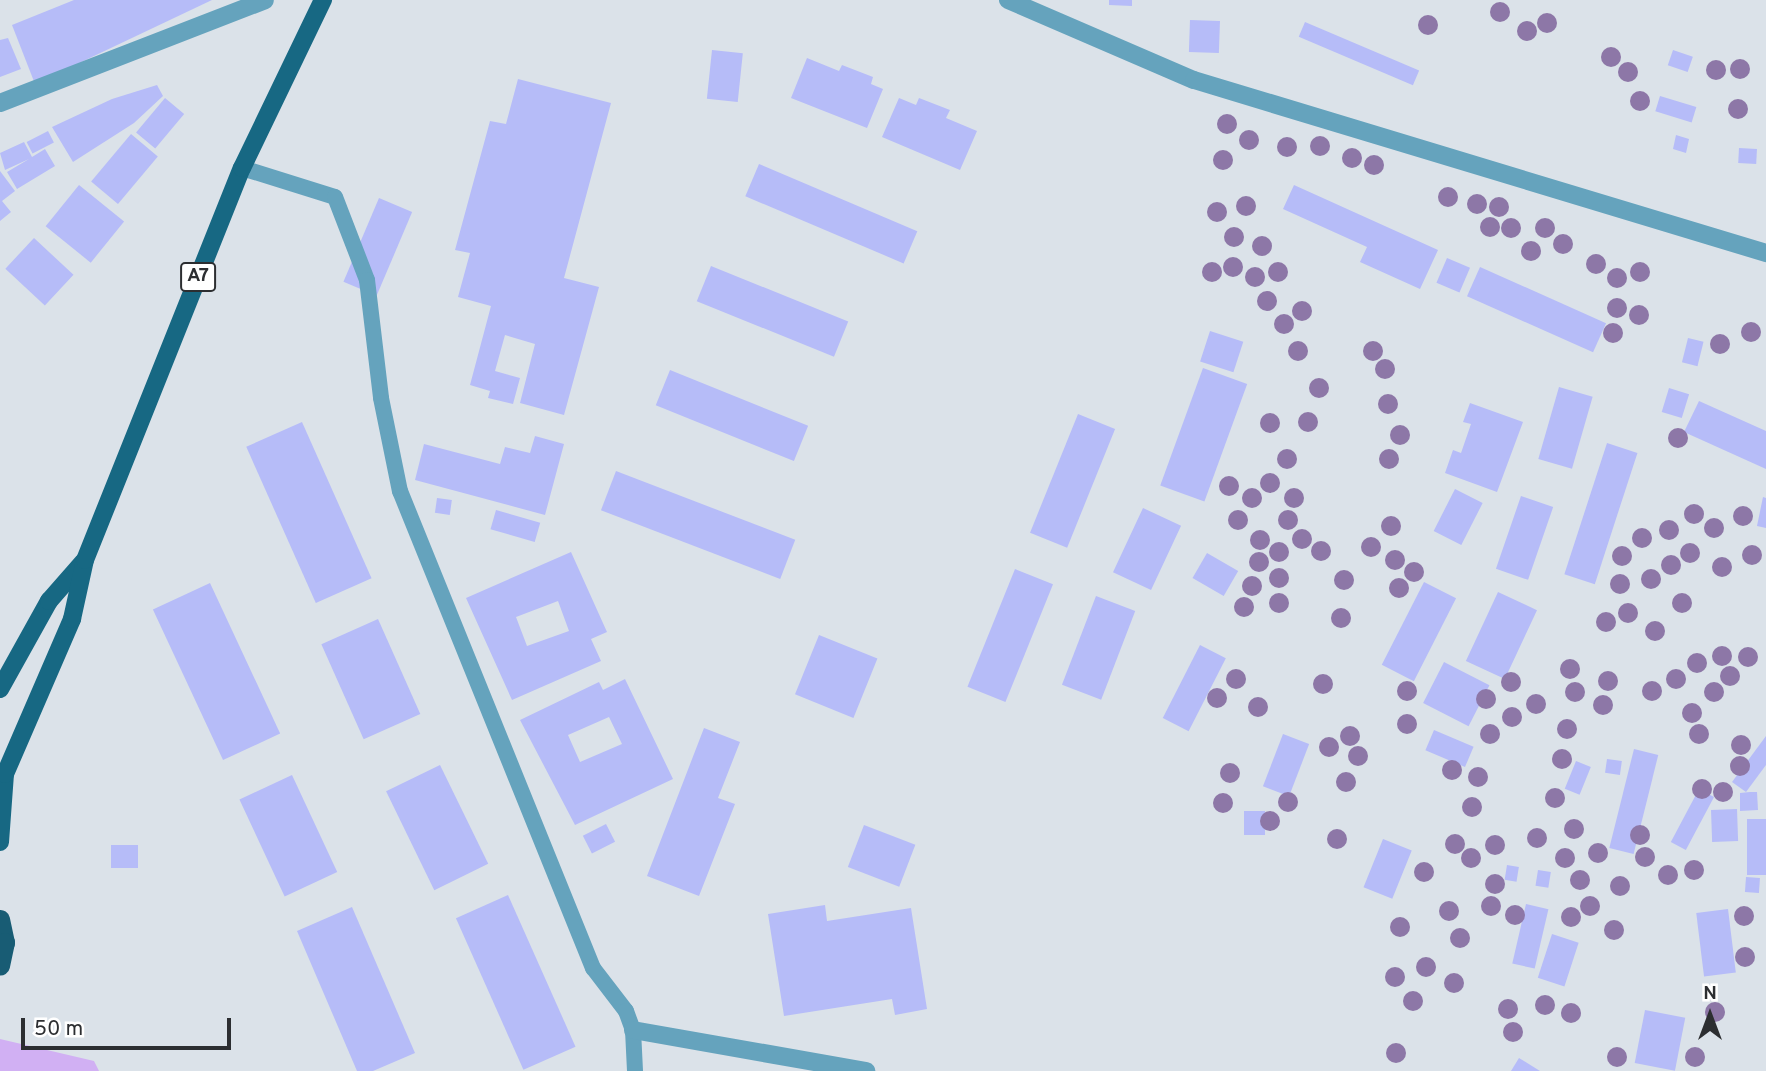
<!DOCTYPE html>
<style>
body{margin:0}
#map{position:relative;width:1766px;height:1071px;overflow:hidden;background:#dbe2e9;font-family:Overpass,sans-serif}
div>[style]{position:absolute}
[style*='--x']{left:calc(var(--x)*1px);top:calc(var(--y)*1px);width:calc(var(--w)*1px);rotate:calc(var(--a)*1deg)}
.green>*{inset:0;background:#d1b0f3}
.building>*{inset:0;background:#b6bcf8;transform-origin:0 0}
.service>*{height:16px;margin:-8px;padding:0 8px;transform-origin:8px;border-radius:8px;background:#65a3bd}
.minor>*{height:18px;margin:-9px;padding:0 9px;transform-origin:9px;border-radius:9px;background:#65a3bd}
.primary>*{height:18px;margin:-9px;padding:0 9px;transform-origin:9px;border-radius:9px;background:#176883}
.trunk>*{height:19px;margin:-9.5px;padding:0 9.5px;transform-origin:9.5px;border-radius:9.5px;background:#185c74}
.trees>*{width:20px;height:20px;margin:-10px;border-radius:50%;background:#8d77a7}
span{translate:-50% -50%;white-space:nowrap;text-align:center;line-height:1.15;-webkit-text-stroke:6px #fff;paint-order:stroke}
.shield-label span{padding:2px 5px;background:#fff;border:2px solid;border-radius:5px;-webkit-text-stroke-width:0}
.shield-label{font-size:19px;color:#2c2e31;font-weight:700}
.north{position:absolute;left:1675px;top:980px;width:70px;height:70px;-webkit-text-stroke:5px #fff;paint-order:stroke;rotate:0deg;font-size:19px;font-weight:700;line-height:28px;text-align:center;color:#2c2e31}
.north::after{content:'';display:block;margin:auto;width:24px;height:32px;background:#2c2e31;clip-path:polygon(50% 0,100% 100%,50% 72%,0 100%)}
.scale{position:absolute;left:21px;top:1018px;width:210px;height:32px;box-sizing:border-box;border:4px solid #2c2e31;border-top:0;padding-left:9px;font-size:21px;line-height:24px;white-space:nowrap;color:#2c2e31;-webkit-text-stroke:5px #fff;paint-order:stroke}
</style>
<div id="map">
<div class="green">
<i style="clip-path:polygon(0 1039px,94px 1061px,99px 1071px,0 1071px)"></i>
</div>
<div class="building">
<i style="clip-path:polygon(74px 0,212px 0,35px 84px,12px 25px)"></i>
<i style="clip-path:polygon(1109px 0,1132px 0,1132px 6px,1109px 5px)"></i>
<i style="left:1190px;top:20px;width:30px;height:32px;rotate:2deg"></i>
<i style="left:1305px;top:22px;width:124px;height:16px;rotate:23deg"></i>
<i style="clip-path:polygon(8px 38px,21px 69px,0 77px,0 40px)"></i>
<i style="left:712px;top:50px;width:31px;height:49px;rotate:6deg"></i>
<i style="left:1673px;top:50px;width:21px;height:16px;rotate:19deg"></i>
<i style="clip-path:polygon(807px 58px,839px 71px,842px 65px,873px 77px,871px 84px,883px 89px,867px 128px,791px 98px)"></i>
<i style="clip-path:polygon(518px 79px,611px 103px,564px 278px,599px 287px,564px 415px,520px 403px,535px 344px,505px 335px,495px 371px,520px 378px,513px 404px,488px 398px,490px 391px,470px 385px,491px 306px,458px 297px,470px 253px,455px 250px,490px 121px,506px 124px)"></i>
<i style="clip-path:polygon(157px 85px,163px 96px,134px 123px,73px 162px,52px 127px,112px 99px)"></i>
<i style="left:1660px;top:96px;width:38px;height:16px;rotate:17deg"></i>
<i style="left:165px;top:98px;width:25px;height:45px;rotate:40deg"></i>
<i style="clip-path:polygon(899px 98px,916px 105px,919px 98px,950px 110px,946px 118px,977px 131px,960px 170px,882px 137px)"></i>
<i style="left:48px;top:131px;width:13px;height:24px;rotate:63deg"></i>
<i style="left:131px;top:134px;width:35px;height:62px;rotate:40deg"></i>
<i style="clip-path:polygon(1676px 135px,1689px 139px,1686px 153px,1673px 149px)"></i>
<i style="clip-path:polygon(24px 142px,32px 157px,45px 149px,55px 166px,17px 189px,7px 172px,29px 159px,5px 170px,0 153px)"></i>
<i style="left:1739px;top:148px;width:18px;height:15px;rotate:3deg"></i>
<i style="left:759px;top:164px;width:172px;height:35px;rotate:23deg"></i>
<i style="clip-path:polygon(0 171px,15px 191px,2px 201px,11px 212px,0 221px)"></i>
<i style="left:79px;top:185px;width:58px;height:53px;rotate:39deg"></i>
<i style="clip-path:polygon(1294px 185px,1438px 250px,1420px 289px,1360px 262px,1367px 247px,1283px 209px)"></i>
<i style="left:379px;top:198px;width:36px;height:91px;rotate:23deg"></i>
<i style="left:34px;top:238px;width:54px;height:42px;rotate:43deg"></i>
<i style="left:1447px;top:258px;width:25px;height:27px;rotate:23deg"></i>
<i style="left:711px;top:266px;width:148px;height:38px;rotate:22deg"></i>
<i style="left:1480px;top:267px;width:138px;height:32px;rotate:24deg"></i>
<i style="left:1210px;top:331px;width:35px;height:32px;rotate:18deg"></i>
<i style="left:1688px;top:338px;width:16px;height:25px;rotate:14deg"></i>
<i style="left:1203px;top:368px;width:47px;height:125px;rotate:20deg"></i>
<i style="left:670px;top:370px;width:149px;height:38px;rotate:22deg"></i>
<i style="left:1559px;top:387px;width:35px;height:75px;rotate:16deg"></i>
<i style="left:1669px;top:388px;width:21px;height:25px;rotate:17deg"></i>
<i style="clip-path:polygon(1699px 401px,1766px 431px,1766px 469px,1684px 432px)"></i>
<i style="clip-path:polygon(1470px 403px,1523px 422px,1497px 492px,1445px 473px,1453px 450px,1461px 453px,1471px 424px,1463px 422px)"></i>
<i style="left:1078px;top:414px;width:40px;height:128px;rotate:22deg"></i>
<i style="left:302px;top:422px;width:171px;height:61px;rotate:66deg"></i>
<i style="clip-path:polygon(535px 436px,564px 444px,545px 515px,415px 480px,424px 444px,500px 464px,505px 447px,530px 453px)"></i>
<i style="left:1607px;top:443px;width:32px;height:138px;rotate:18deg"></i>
<i style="left:616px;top:471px;width:192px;height:42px;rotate:21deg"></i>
<i style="left:1455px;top:489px;width:31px;height:47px;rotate:27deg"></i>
<i style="left:1521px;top:496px;width:34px;height:77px;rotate:19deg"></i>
<i style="clip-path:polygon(1763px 497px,1766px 498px,1766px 528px,1757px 526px)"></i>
<i style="left:437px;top:498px;width:15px;height:15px;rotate:8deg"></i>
<i style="left:1143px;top:508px;width:42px;height:71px;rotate:25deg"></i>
<i style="left:496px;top:510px;width:46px;height:20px;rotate:16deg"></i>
<i style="clip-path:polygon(evenodd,571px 552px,607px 632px,591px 639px,601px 661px,512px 700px,466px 598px,571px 552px,558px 601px,569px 631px,527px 646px,516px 617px,558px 601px)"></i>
<i style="left:1207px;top:553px;width:36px;height:29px;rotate:30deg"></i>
<i style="left:1015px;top:569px;width:41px;height:127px;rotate:22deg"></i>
<i style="left:1424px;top:582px;width:36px;height:93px;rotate:27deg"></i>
<i style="left:210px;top:583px;width:166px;height:63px;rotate:65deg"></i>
<i style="left:1498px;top:592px;width:43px;height:76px;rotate:25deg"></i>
<i style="left:1096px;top:596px;width:42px;height:95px;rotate:21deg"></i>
<i style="left:378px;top:619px;width:104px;height:62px;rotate:66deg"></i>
<i style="left:819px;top:635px;width:63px;height:64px;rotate:22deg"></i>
<i style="left:1200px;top:645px;width:29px;height:82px;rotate:27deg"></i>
<i style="left:1444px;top:662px;width:51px;height:46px;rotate:27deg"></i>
<i style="clip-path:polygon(evenodd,625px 679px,673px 779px,575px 825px,520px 720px,599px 682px,603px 690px,625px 679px,609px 717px,622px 744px,580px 762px,568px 735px,609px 717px)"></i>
<i style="clip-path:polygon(704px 728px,740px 742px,718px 798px,735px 804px,699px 896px,647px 876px)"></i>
<i style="left:1434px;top:730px;width:43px;height:22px;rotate:23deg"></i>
<i style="left:1283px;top:734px;width:28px;height:56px;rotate:21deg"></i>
<i style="clip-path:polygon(1766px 736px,1766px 765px,1746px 792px,1732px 782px)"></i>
<i style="left:1634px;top:749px;width:25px;height:102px;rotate:14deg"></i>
<i style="left:1607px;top:759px;width:15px;height:14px;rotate:8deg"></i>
<i style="left:1576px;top:761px;width:16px;height:30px;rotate:22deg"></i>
<i style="left:440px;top:765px;width:110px;height:60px;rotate:64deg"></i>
<i style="left:292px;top:775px;width:107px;height:58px;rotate:65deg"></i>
<i style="left:1699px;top:789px;width:17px;height:60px;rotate:28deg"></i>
<i style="clip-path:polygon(1750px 792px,1757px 792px,1758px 810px,1740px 811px,1740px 793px)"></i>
<i style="left:1737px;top:809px;width:32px;height:26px;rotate:88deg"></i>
<i style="left:1244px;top:811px;width:21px;height:24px"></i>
<i style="left:1747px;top:819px;width:19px;height:56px"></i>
<i style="left:606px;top:824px;width:20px;height:26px;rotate:63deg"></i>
<i style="left:864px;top:825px;width:55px;height:45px;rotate:21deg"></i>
<i style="left:1383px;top:839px;width:31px;height:52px;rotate:22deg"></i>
<i style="left:111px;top:845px;width:27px;height:23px"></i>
<i style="left:1507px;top:865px;width:12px;height:15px;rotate:9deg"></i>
<i style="left:1538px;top:870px;width:13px;height:16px;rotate:9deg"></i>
<i style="left:1746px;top:877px;width:14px;height:15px;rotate:4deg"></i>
<i style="left:508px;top:895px;width:166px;height:57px;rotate:66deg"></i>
<i style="left:1526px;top:904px;width:23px;height:61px;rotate:13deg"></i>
<i style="clip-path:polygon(825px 905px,827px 921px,911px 908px,927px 1009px,895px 1015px,892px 999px,784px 1016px,768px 914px)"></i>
<i style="clip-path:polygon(352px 907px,415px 1053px,373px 1071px,357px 1071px,297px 931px)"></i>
<i style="left:1728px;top:909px;width:64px;height:32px;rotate:83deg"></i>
<i style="left:1552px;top:934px;width:28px;height:46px;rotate:18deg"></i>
<i style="left:1645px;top:1010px;width:41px;height:54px;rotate:11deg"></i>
<i style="clip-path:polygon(1519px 1058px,1540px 1071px,1511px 1071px)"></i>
</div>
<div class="service">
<i style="--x:242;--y:168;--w:97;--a:17.3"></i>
<i style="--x:335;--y:197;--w:89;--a:68.9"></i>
<i style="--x:367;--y:280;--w:119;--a:83.2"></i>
<i style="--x:381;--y:398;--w:95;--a:78.5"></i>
<i style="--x:400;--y:491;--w:515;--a:67.97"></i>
<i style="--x:593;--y:968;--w:54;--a:52.5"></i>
<i style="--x:626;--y:1011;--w:20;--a:70"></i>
<i style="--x:633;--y:1030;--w:41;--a:87.2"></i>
</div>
<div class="minor">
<i style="--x:1008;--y:0;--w:202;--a:23.3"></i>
<i style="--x:1194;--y:80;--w:598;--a:16.83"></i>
<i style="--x:0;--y:103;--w:284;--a:-21.2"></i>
<i style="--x:633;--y:1030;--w:237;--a:10"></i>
</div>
<div class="primary">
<i style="--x:0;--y:689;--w:101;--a:-60.9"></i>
<i style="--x:49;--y:601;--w:52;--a:-48.9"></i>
<i style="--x:0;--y:842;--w:68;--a:-85.8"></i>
<i style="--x:5;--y:774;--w:169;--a:-66.6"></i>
<i style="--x:72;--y:619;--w:60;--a:-77.6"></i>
<i style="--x:85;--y:560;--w:422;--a:-68.2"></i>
<i style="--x:242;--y:168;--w:187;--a:-64.3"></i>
</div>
<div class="trunk">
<i style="--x:0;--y:919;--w:24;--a:78"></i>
<i style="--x:5;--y:942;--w:24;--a:102"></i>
</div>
<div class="trees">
<i style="left:1500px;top:12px"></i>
<i style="left:1547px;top:23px"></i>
<i style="left:1428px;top:25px"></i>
<i style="left:1527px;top:31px"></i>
<i style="left:1611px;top:57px"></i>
<i style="left:1740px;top:69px"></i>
<i style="left:1716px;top:70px"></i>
<i style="left:1628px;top:72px"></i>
<i style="left:1640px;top:101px"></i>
<i style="left:1738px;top:109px"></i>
<i style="left:1227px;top:124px"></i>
<i style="left:1249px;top:140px"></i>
<i style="left:1320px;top:146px"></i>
<i style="left:1287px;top:147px"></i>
<i style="left:1352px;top:158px"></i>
<i style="left:1223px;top:160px"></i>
<i style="left:1374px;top:165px"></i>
<i style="left:1448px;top:197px"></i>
<i style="left:1477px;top:204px"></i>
<i style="left:1246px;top:206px"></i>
<i style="left:1499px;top:207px"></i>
<i style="left:1217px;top:212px"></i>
<i style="left:1490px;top:227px"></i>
<i style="left:1511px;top:228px"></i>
<i style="left:1545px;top:228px"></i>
<i style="left:1234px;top:237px"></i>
<i style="left:1563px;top:244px"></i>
<i style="left:1262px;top:246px"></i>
<i style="left:1531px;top:251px"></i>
<i style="left:1596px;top:264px"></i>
<i style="left:1233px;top:267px"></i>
<i style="left:1212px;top:272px"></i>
<i style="left:1278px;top:272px"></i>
<i style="left:1640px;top:272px"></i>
<i style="left:1255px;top:277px"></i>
<i style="left:1617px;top:278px"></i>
<i style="left:1267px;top:301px"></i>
<i style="left:1617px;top:308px"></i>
<i style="left:1302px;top:311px"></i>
<i style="left:1639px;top:315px"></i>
<i style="left:1284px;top:324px"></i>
<i style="left:1751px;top:332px"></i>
<i style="left:1613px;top:333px"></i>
<i style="left:1720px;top:344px"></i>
<i style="left:1298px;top:351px"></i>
<i style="left:1373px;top:351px"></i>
<i style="left:1385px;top:369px"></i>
<i style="left:1319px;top:388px"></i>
<i style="left:1388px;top:404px"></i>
<i style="left:1308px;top:422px"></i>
<i style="left:1270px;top:423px"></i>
<i style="left:1400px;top:435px"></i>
<i style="left:1678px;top:438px"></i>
<i style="left:1287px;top:459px"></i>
<i style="left:1389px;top:459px"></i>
<i style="left:1270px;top:483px"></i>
<i style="left:1229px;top:486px"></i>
<i style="left:1252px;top:498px"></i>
<i style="left:1294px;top:498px"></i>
<i style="left:1694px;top:514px"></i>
<i style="left:1743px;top:516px"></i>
<i style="left:1238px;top:520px"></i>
<i style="left:1288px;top:520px"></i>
<i style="left:1391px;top:526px"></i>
<i style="left:1714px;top:528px"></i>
<i style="left:1669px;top:530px"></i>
<i style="left:1642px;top:538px"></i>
<i style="left:1302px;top:539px"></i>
<i style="left:1260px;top:540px"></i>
<i style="left:1371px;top:547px"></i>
<i style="left:1321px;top:551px"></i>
<i style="left:1279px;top:552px"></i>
<i style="left:1690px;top:553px"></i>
<i style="left:1752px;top:555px"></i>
<i style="left:1622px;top:556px"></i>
<i style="left:1395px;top:560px"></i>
<i style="left:1259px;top:562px"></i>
<i style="left:1671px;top:565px"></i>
<i style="left:1722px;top:567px"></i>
<i style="left:1414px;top:572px"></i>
<i style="left:1279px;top:578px"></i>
<i style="left:1651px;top:579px"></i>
<i style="left:1344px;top:580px"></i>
<i style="left:1620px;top:584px"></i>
<i style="left:1252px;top:586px"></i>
<i style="left:1399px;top:588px"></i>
<i style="left:1279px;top:603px"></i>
<i style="left:1682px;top:603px"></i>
<i style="left:1244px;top:607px"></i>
<i style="left:1628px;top:613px"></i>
<i style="left:1341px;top:618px"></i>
<i style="left:1606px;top:622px"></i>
<i style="left:1655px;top:631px"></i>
<i style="left:1722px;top:656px"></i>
<i style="left:1748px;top:657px"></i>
<i style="left:1697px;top:663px"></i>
<i style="left:1570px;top:669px"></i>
<i style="left:1730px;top:676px"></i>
<i style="left:1236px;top:679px"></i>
<i style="left:1676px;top:679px"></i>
<i style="left:1608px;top:681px"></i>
<i style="left:1511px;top:682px"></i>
<i style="left:1323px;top:684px"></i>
<i style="left:1407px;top:691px"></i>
<i style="left:1652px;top:691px"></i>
<i style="left:1575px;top:692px"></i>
<i style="left:1714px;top:692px"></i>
<i style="left:1217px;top:698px"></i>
<i style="left:1486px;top:699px"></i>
<i style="left:1536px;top:704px"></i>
<i style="left:1603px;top:705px"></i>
<i style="left:1258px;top:707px"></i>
<i style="left:1692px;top:713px"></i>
<i style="left:1512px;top:717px"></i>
<i style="left:1407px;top:724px"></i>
<i style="left:1567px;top:729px"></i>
<i style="left:1490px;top:734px"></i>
<i style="left:1699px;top:734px"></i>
<i style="left:1350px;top:736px"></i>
<i style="left:1741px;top:745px"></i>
<i style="left:1329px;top:747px"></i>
<i style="left:1358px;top:756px"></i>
<i style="left:1562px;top:759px"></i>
<i style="left:1740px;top:766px"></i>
<i style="left:1452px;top:770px"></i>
<i style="left:1230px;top:773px"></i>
<i style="left:1478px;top:777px"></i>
<i style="left:1346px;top:782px"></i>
<i style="left:1702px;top:789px"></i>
<i style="left:1723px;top:792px"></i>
<i style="left:1555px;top:798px"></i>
<i style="left:1288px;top:802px"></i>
<i style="left:1223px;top:803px"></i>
<i style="left:1472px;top:807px"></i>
<i style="left:1270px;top:821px"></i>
<i style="left:1574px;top:829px"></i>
<i style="left:1640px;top:835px"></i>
<i style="left:1537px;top:838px"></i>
<i style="left:1337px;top:839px"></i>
<i style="left:1455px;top:844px"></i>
<i style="left:1495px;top:845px"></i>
<i style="left:1598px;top:853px"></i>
<i style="left:1645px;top:857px"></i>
<i style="left:1471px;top:858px"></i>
<i style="left:1565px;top:858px"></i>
<i style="left:1694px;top:870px"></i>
<i style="left:1424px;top:872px"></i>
<i style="left:1668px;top:875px"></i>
<i style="left:1580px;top:880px"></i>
<i style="left:1495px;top:884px"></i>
<i style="left:1620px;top:886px"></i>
<i style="left:1491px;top:906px"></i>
<i style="left:1590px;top:906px"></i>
<i style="left:1449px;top:911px"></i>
<i style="left:1515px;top:915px"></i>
<i style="left:1744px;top:916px"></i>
<i style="left:1571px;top:917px"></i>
<i style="left:1400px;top:927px"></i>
<i style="left:1614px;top:930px"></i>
<i style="left:1460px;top:938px"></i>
<i style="left:1745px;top:957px"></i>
<i style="left:1426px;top:967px"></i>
<i style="left:1395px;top:977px"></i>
<i style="left:1454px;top:983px"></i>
<i style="left:1413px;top:1001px"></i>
<i style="left:1545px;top:1005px"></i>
<i style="left:1508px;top:1009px"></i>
<i style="left:1715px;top:1012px"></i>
<i style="left:1571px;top:1013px"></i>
<i style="left:1513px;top:1032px"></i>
<i style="left:1396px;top:1053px"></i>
<i style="left:1617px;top:1057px"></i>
<i style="left:1695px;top:1057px"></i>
</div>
<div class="shield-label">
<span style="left:198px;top:277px">A7</span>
</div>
<div class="north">N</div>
<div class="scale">50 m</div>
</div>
